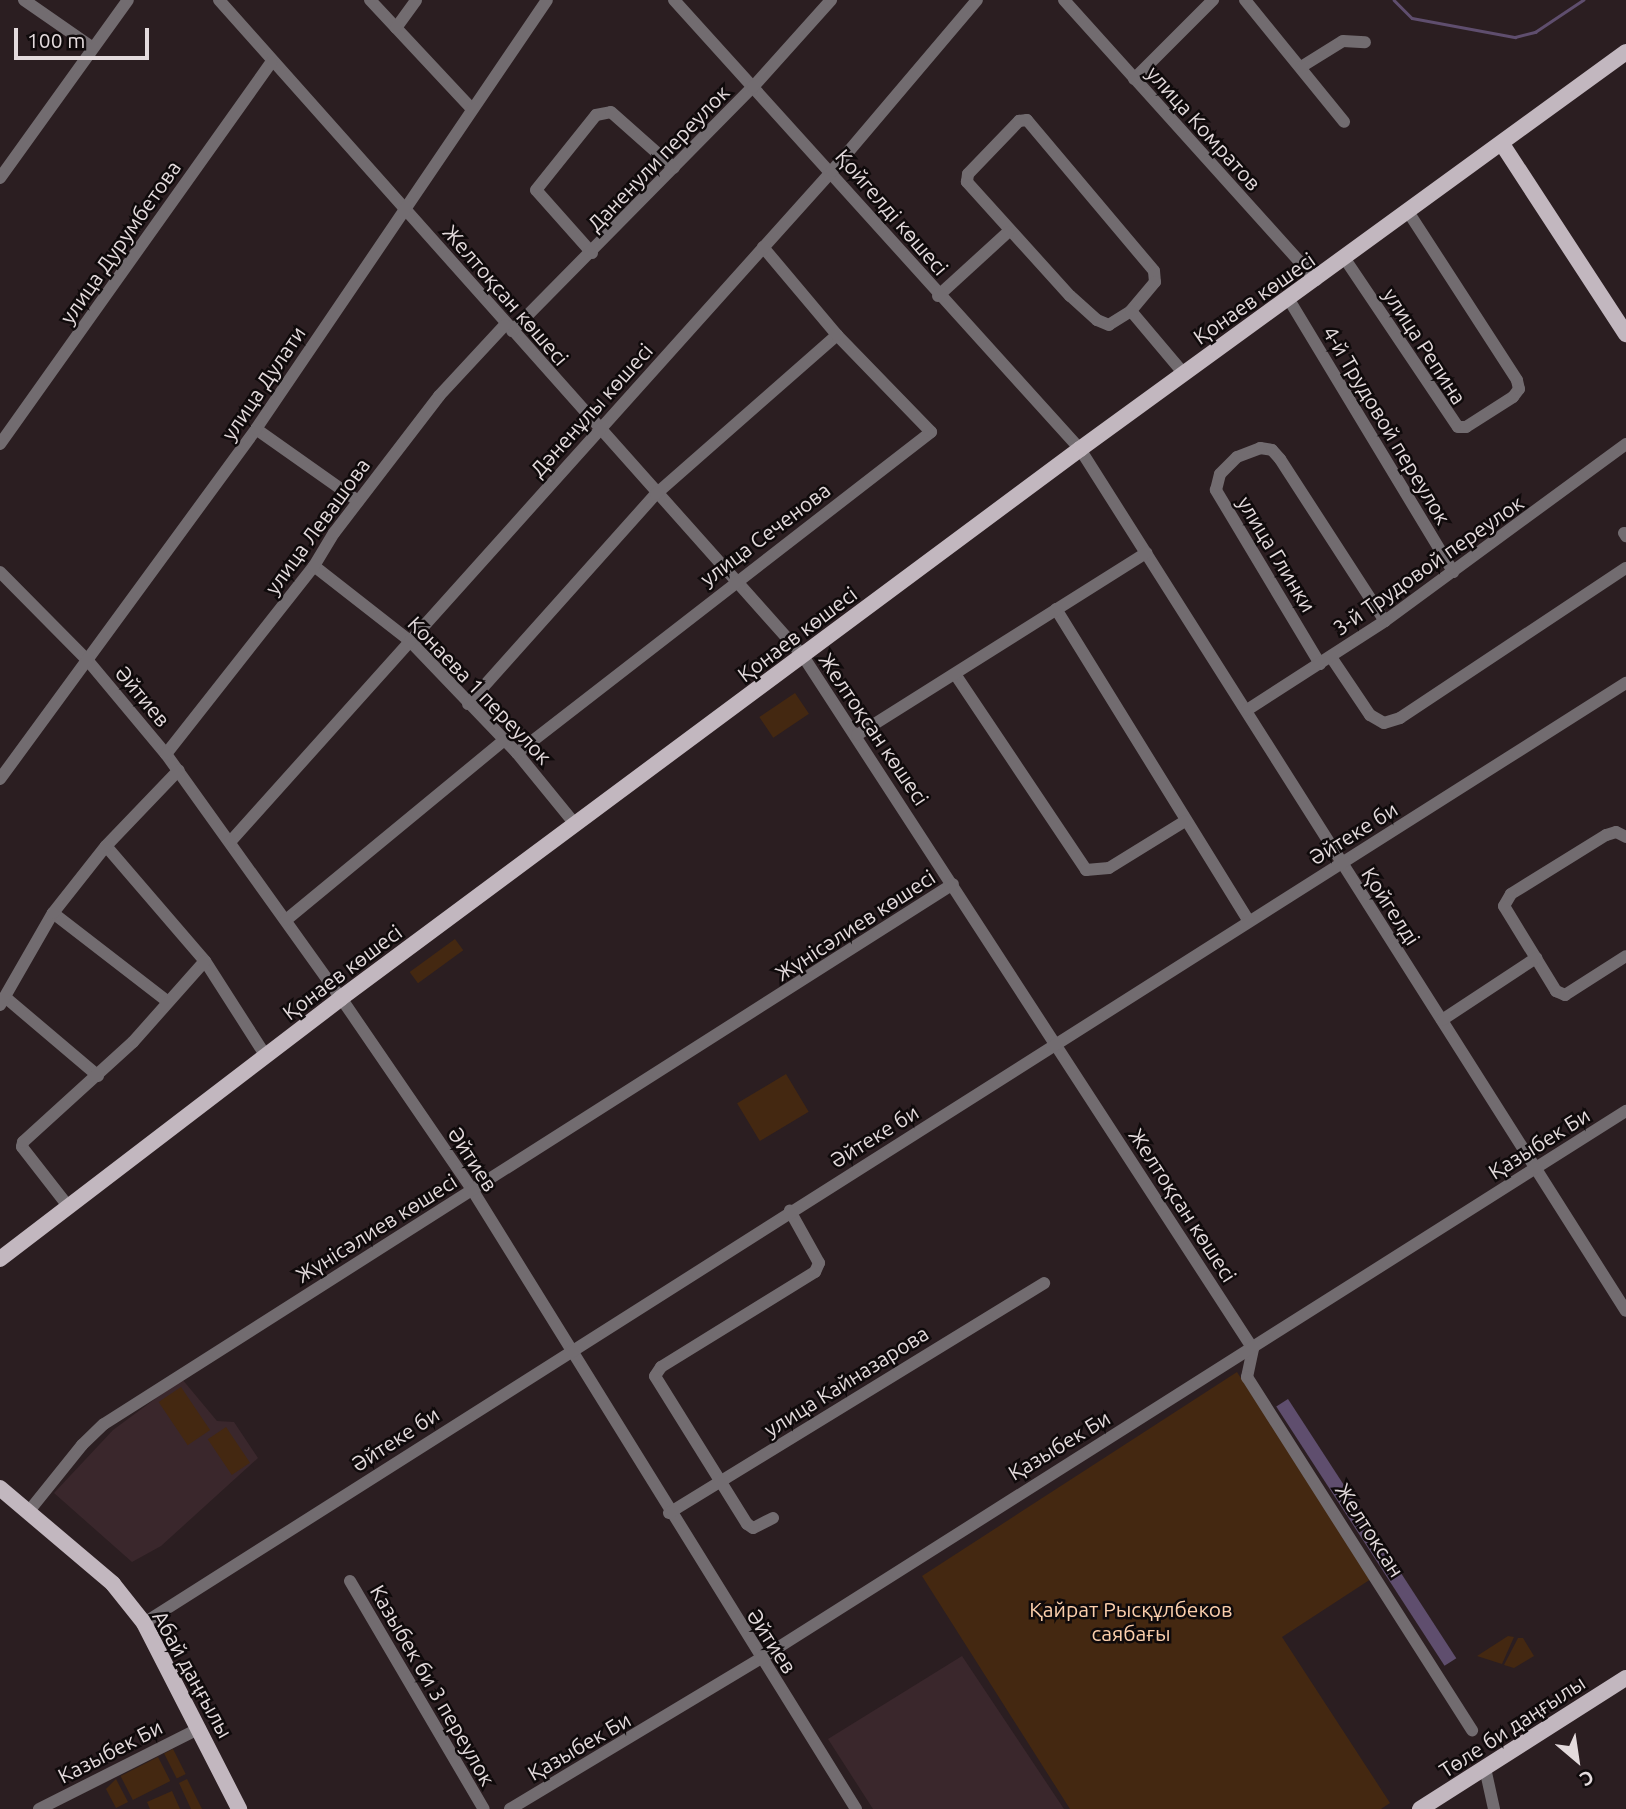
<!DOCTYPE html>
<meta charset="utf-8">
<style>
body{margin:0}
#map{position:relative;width:1626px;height:1809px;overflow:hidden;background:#2b1e21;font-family:Ubuntu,sans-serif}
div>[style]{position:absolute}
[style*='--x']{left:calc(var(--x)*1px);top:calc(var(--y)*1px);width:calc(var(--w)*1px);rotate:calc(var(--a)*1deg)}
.built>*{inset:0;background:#3a272c}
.green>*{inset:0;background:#442811;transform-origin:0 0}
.water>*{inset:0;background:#5f4e6e;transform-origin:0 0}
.stream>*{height:2.5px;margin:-1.25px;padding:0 1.25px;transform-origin:1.25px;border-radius:1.25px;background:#5f4e6e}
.minor>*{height:12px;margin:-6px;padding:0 6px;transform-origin:6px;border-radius:6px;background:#726c70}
.major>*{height:16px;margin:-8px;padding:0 8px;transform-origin:8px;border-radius:8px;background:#c2b7bf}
span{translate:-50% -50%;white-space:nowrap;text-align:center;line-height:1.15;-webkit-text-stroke:5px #0f0a0b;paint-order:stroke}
.street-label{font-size:21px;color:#e4dbdd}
.park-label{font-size:21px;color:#fccfac}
.north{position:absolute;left:1542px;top:1725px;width:70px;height:70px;-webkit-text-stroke:5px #0f0a0b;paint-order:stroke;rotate:151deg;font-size:19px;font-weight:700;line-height:28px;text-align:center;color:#e4dbdd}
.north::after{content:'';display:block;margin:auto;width:24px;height:32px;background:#e4dbdd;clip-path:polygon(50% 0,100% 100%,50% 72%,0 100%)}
.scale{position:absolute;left:14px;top:28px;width:135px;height:32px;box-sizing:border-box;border:4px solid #e4dbdd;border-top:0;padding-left:9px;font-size:21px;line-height:24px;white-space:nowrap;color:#e4dbdd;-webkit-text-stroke:5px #0f0a0b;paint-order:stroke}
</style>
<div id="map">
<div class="built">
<i style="clip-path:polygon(182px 1379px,217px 1421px,234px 1422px,258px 1458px,161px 1546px,132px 1562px,54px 1493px,113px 1430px)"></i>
<i style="clip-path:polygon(962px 1656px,1064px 1809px,873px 1809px,828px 1739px)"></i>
</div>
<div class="green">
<i style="left:795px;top:693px;width:25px;height:43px;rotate:56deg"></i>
<i style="left:455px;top:939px;width:14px;height:56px;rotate:54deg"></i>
<i style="left:786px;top:1074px;width:44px;height:57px;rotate:59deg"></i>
<i style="clip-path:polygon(1237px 1372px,1371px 1579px,1282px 1637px,1390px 1803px,1381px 1809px,1070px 1809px,922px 1576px)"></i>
<i style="left:181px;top:1387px;width:52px;height:27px;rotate:56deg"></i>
<i style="left:226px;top:1427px;width:43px;height:22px;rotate:56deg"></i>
<i style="clip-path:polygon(1508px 1636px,1514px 1637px,1502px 1664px,1477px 1656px)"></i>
<i style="clip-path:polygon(1518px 1638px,1523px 1638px,1534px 1656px,1514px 1668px,1504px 1665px)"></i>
<i style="left:173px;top:1749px;width:28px;height:10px;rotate:63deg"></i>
<i style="left:158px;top:1757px;width:27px;height:42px;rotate:63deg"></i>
<i style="clip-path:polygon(116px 1779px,128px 1802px,116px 1808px,106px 1789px)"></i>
<i style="clip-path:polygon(187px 1779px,202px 1809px,191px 1809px,179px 1783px)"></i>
<i style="clip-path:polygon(172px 1791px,180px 1809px,150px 1809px,147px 1802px)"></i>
</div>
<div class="water">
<i style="left:1288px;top:1399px;width:309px;height:14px;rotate:57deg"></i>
</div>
<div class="stream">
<i style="--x:1394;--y:0;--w:25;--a:45"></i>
<i style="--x:1412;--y:18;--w:105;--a:10.5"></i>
<i style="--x:1515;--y:37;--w:21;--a:-14"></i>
<i style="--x:1535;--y:32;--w:58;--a:-33.7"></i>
</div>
<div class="minor">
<i style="--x:24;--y:0;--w:84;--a:34.8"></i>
<i style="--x:219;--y:0;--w:878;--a:48.32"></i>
<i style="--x:803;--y:656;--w:826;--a:57"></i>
<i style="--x:1253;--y:1349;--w:29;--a:102"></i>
<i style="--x:1247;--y:1377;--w:419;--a:57.5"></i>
<i style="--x:370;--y:0;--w:148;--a:46.9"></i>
<i style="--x:674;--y:0;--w:605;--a:47.88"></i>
<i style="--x:1080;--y:449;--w:1020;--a:57.65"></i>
<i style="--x:1064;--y:0;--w:377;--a:48"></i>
<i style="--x:1245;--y:0;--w:157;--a:50.9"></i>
<i style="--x:396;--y:28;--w:34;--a:-54"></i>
<i style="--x:1301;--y:67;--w:49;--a:-31.8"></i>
<i style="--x:1343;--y:41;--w:22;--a:3"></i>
<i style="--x:1134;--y:79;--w:112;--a:-45"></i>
<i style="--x:1027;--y:120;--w:197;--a:49.9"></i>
<i style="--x:1154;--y:271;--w:11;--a:85"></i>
<i style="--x:1155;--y:282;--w:38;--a:130"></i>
<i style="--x:1131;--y:311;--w:26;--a:148"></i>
<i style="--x:1109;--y:325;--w:13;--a:-157"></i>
<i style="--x:1097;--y:320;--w:36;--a:-138"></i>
<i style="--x:1070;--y:296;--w:154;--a:-132.1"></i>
<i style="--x:967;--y:182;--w:8;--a:-83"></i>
<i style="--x:968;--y:174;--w:74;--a:-46.1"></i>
<i style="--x:1019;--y:121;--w:8;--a:-7"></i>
<i style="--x:0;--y:178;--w:219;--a:-54.3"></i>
<i style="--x:592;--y:253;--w:84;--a:-131.6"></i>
<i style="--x:536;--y:190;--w:96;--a:-51.3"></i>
<i style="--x:596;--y:115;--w:15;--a:-11"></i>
<i style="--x:611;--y:112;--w:84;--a:41.6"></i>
<i style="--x:1345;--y:259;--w:202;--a:56.1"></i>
<i style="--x:1458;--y:427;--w:8;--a:0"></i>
<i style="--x:1466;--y:427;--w:56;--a:-32.6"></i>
<i style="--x:1513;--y:397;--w:10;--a:-53"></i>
<i style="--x:1519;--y:389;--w:9;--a:-103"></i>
<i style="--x:1517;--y:380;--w:199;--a:-122.9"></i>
<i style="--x:938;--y:296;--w:95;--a:-42.4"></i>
<i style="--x:1288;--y:298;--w:320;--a:58.9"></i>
<i style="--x:1131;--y:311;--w:82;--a:49.9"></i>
<i style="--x:512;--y:331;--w:343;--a:-45.4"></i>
<i style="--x:753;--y:87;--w:117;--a:-48.1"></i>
<i style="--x:256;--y:429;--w:125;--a:35.2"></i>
<i style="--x:0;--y:444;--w:468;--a:-54.6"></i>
<i style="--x:1624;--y:533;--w:4;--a:56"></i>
<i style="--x:314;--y:566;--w:122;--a:38"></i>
<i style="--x:410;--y:641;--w:155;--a:46.3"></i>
<i style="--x:517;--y:753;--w:92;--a:50.8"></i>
<i style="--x:0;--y:572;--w:127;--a:45.3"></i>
<i style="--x:89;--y:662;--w:120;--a:50.1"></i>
<i style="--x:166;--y:754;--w:300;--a:54.4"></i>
<i style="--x:341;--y:998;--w:234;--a:55.6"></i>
<i style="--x:473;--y:1191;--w:727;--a:58.21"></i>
<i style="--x:1056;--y:609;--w:367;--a:58.3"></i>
<i style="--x:1331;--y:657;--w:70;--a:56.1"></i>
<i style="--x:1370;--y:715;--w:16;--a:30"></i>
<i style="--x:1384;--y:723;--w:17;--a:-17"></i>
<i style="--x:1400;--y:718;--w:271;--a:-33.6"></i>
<i style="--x:1320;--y:664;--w:203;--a:-120.9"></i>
<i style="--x:1216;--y:490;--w:16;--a:-76"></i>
<i style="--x:1220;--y:474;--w:24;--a:-45"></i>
<i style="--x:1237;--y:457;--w:25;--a:-21"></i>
<i style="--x:1260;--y:448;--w:12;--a:9"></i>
<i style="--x:1272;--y:450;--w:12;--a:48"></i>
<i style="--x:1280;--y:459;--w:193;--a:57.1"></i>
<i style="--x:955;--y:674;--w:236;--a:56.2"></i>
<i style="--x:1086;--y:870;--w:23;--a:-5"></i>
<i style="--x:1109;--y:868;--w:89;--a:-31.7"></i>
<i style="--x:468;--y:704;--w:282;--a:-48.2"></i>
<i style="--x:656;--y:494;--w:241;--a:-41.3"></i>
<i style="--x:1247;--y:710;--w:164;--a:-32.8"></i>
<i style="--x:1385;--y:621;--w:299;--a:-36.3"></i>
<i style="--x:857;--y:735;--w:342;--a:-32.2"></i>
<i style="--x:517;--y:753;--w:524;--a:-37.79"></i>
<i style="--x:931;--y:432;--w:135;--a:-134.1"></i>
<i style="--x:837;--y:335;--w:115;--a:-130.1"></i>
<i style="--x:166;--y:754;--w:239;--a:-51.8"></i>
<i style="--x:314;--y:566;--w:39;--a:-59"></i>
<i style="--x:334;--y:533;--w:173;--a:-52.5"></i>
<i style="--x:439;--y:396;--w:97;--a:-47.1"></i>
<i style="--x:0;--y:779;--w:434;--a:-53.8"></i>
<i style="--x:256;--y:429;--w:518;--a:-55.85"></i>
<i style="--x:1626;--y:837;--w:11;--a:-153"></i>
<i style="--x:1616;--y:832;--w:10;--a:163"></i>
<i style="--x:1606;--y:835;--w:112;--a:148.2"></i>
<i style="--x:1511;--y:894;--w:14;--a:120"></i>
<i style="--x:1504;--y:906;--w:100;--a:58.5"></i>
<i style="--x:1556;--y:991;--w:10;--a:24"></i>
<i style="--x:1565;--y:995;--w:72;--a:-32.6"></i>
<i style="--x:230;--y:842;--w:901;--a:-48.1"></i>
<i style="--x:832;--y:171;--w:224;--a:-49.7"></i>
<i style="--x:106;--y:846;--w:152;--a:49.3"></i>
<i style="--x:205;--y:961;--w:112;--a:57.4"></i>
<i style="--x:53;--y:913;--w:144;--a:37.7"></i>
<i style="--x:286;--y:920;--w:280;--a:-39.5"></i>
<i style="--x:5;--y:997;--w:122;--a:40.3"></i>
<i style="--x:0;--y:1005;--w:106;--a:-60.1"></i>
<i style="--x:53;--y:913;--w:85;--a:-51.7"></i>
<i style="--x:106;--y:846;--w:105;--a:-46.2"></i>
<i style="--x:1442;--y:1020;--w:113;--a:-33.4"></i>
<i style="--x:68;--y:1206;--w:75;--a:-127.9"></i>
<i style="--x:22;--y:1147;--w:5;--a:-79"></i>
<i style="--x:23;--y:1142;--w:149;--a:-42.3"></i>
<i style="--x:133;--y:1042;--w:108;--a:-48.4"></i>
<i style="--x:29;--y:1511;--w:85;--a:-51.2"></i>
<i style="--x:82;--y:1445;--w:30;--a:-44"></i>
<i style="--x:104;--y:1424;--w:1006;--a:-32.46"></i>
<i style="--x:669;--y:1513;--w:440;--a:-31.5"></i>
<i style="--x:773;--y:1518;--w:22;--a:153"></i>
<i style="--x:753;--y:1528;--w:7;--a:-146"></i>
<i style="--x:747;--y:1524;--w:174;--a:-121.9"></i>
<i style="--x:655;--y:1376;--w:11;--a:-56"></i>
<i style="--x:661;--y:1367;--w:181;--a:-31.7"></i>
<i style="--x:815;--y:1272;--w:10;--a:-66"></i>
<i style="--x:819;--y:1263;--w:60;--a:-119.1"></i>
<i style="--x:350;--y:1581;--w:264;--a:59.6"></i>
<i style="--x:144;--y:1623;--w:1755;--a:-32.39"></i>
<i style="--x:1485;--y:1768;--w:42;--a:77.6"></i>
<i style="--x:39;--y:1809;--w:180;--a:-26.7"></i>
<i style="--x:510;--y:1809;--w:292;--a:-31"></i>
<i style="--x:760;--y:1659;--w:1025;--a:-32.33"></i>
</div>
<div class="major">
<i style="--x:1502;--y:144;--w:227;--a:56.9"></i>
<i style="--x:0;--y:1259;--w:429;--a:-37.4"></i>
<i style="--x:341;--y:998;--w:921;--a:-36.61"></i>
<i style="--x:1080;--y:449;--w:675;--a:-36.02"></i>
<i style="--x:0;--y:1488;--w:148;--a:40.3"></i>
<i style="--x:113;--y:1584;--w:50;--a:51.5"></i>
<i style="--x:144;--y:1623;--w:209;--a:62.9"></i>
<i style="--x:1420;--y:1809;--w:244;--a:-32.5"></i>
</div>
<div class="street-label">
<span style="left:1204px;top:128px;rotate:48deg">улица Комратов</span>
<span style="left:658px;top:158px;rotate:-46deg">Даненули переулок</span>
<span style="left:892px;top:212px;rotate:49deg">Қойгелді көшесі</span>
<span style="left:120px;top:242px;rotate:-55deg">улица Дурумбетова</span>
<span style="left:506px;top:295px;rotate:49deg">Желтоқсан көшесі</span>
<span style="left:1254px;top:298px;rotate:-35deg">Қонаев көшесі</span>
<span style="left:1425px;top:346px;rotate:57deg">улица Репина</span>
<span style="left:263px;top:383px;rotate:-56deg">улица Дулати</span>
<span style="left:591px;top:410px;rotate:-48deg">Дәненұлы көшесі</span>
<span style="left:1387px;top:425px;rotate:59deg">4-й Трудовой переулок</span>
<span style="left:317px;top:526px;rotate:-54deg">улица Левашова</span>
<span style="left:765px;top:534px;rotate:-37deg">улица Сеченова</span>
<span style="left:1277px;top:554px;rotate:59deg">улица Глинки</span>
<span style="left:1428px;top:565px;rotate:-35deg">3-й Трудовой переулок</span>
<span style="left:797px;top:634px;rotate:-37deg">Қонаев көшесі</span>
<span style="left:480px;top:690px;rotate:46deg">Конаева 1 переулок</span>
<span style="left:143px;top:696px;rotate:50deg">Әйтиев</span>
<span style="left:874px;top:729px;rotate:56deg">Желтоқсан көшесі</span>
<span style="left:1353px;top:833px;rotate:-32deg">Әйтеке би</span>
<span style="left:1391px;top:906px;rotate:57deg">Қойгелді</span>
<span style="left:855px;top:925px;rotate:-33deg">Жүнісәлиев көшесі</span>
<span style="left:342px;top:972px;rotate:-37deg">Қонаев көшесі</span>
<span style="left:874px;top:1136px;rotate:-32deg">Әйтеке би</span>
<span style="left:1539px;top:1143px;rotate:-32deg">Қазыбек Би</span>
<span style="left:473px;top:1159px;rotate:57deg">Әйтиев</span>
<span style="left:1183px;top:1205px;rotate:57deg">Желтоқсан көшесі</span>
<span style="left:376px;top:1228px;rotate:-32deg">Жүнісәлиев көшесі</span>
<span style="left:846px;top:1381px;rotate:-32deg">улица Кайназарова</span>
<span style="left:395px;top:1439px;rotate:-33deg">Әйтеке би</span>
<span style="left:1059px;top:1445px;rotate:-31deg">Қазыбек Би</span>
<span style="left:1370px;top:1530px;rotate:57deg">Желтоксан</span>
<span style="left:772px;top:1641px;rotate:57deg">Әйтиев</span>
<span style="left:193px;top:1674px;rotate:61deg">Абай даңғылы</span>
<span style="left:433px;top:1685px;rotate:60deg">Казыбек би 3 переулок</span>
<span style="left:1512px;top:1726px;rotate:-33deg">Төле би даңғылы</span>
<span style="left:579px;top:1746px;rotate:-30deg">Қазыбек Би</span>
<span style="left:110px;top:1751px;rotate:-27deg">Казыбек Би</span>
</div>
<div class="park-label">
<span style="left:1131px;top:1621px">Қайрат Рысқұлбеков<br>саябағы</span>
</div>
<div class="north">С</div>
<div class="scale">100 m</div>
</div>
